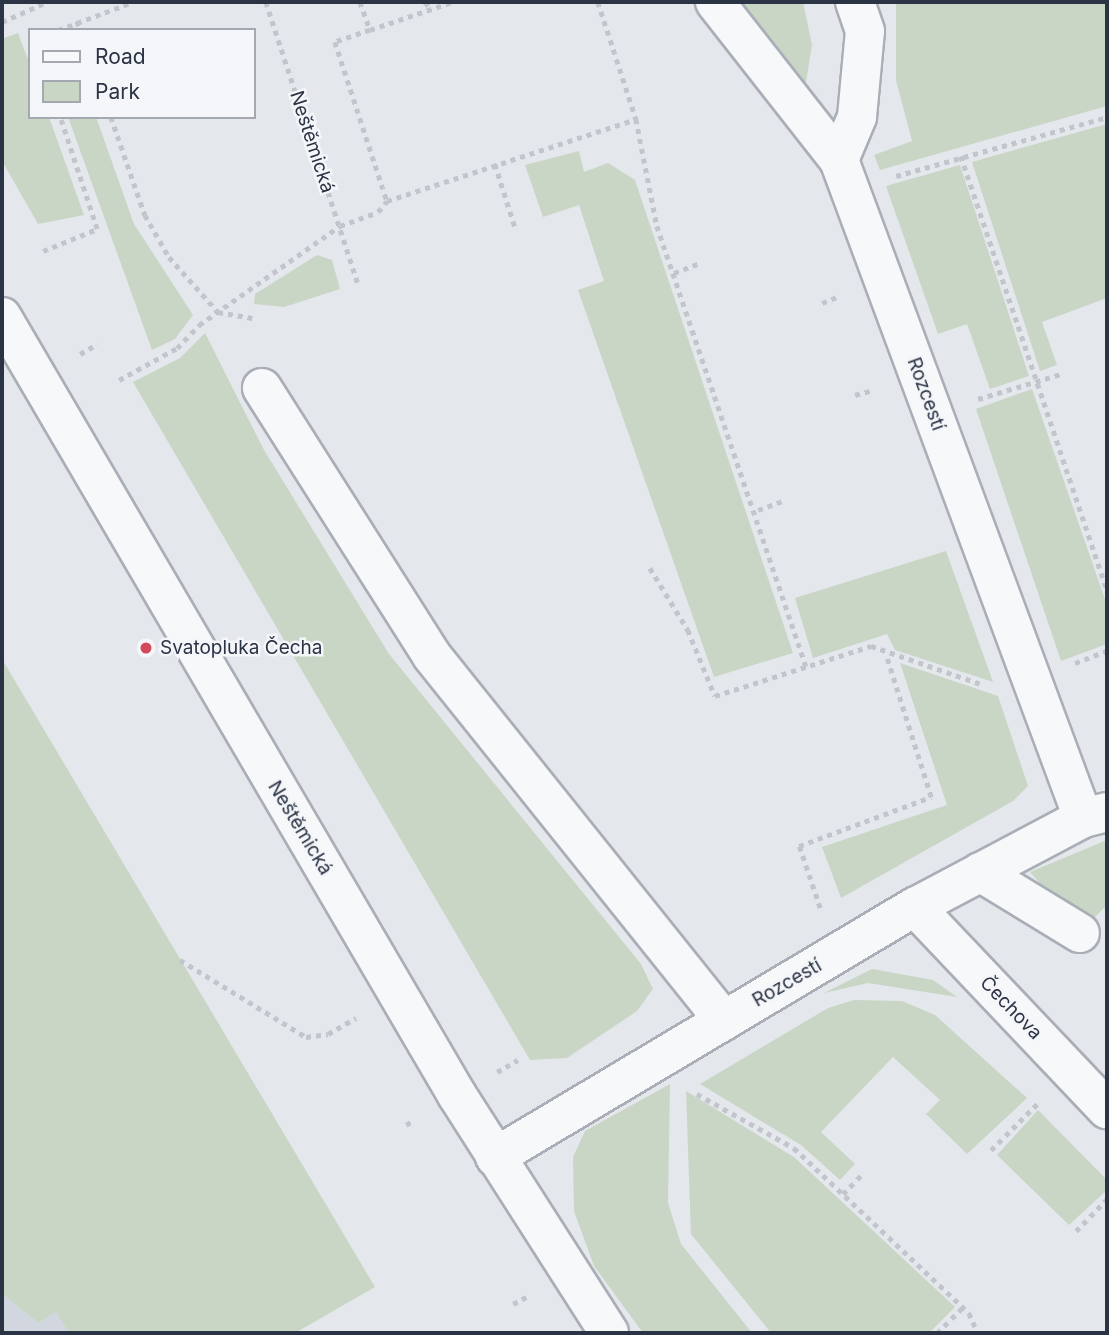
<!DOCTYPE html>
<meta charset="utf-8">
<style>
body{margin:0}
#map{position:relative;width:1109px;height:1335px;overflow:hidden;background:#e4e7ec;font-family:Inter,sans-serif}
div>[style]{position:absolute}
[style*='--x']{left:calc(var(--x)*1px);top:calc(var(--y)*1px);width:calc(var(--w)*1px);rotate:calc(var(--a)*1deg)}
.built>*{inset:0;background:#d2d6de}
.green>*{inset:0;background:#c9d6c5}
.path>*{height:4.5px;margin-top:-2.25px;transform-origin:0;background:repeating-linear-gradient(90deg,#c2c5cb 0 5px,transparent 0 10px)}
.roads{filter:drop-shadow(2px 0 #a9aeb7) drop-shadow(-2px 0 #a9aeb7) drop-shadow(0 2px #a9aeb7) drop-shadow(0 -2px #a9aeb7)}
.minor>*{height:38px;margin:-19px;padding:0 19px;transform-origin:19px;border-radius:19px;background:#f7f8fa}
.dots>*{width:19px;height:19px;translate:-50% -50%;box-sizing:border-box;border:4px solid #f4f6f9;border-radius:50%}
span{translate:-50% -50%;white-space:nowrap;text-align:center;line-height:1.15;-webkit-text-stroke:5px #f4f6f9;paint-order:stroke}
.street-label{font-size:19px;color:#2b3445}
.poi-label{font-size:19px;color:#2b3445}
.left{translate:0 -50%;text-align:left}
.frame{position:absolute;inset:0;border:4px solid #2b3445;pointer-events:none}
.legend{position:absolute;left:28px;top:28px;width:228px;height:91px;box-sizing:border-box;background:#f4f6f9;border:2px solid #a4a8b1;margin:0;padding:9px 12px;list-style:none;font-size:21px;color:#2b3445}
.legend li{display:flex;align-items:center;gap:14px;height:35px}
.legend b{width:35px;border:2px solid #a4a8b1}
</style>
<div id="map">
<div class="built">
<i style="clip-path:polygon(2px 1294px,38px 1323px,56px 1311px,69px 1333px,2px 1333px)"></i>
</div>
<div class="green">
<i style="clip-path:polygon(738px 2px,803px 2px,812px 45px,805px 88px)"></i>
<i style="clip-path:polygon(896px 2px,1107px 2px,1107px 106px,880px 170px,874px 155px,912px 141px,896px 80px)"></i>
<i style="clip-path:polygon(18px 33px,30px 65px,30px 117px,49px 117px,84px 215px,38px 224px,2px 161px,2px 39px)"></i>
<i style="clip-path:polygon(68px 117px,96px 117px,134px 224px,193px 315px,175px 339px,152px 350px)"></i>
<i style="clip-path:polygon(1107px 124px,1107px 298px,1042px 322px,1057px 365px,1040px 371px,972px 162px)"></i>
<i style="clip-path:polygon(579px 151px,584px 172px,608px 163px,635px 180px,793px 653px,714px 677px,578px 290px,604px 281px,579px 205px,543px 217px,525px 165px)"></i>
<i style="clip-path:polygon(960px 165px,1029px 376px,990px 389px,967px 324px,938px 334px,886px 186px)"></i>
<i style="clip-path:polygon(317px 255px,332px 260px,340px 289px,284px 307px,254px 304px,255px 294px)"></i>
<i style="clip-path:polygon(205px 333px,264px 450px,389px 654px,641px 964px,653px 989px,637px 1011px,567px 1058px,530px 1060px,133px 382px,180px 358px)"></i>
<i style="clip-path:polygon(1032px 389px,1107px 605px,1107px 644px,1061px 661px,976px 409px)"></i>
<i style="clip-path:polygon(946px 551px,993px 682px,895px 650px,887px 634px,813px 658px,795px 598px)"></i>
<i style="clip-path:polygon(2px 659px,375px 1287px,295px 1333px,69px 1333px,56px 1312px,38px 1323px,2px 1294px)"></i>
<i style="clip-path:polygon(900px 663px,998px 696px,1028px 786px,1013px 801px,841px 898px,822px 847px,947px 805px)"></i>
<i style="clip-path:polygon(1107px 840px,1107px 905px,1092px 920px,1050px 895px,1030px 872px)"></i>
<i style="clip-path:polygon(872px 969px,933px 980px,957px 997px,868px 983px,824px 993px)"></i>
<i style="clip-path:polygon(854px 1000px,902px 1001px,935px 1015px,1027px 1098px,967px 1154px,926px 1114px,940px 1100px,893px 1057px,821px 1132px,855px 1164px,840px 1180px,801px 1145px,700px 1084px,828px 1008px)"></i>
<i style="clip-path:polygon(670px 1084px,668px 1203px,681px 1244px,752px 1333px,643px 1333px,594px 1266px,574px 1211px,573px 1157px,585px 1131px)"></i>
<i style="clip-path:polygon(686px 1091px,794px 1157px,955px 1307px,929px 1333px,771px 1333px,691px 1234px)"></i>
<i style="clip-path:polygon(1038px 1110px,1107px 1180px,1107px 1190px,1069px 1225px,997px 1155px)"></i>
</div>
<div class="path">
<i style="--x:266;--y:2;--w:296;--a:71.9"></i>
<i style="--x:360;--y:2;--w:30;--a:70"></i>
<i style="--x:370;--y:30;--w:87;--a:-18.9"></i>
<i style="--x:425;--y:2;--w:10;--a:45"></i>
<i style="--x:598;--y:2;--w:123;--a:72"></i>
<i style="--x:636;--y:119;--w:109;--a:78.9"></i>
<i style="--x:657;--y:226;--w:465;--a:71.3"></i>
<i style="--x:77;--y:21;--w:10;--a:66"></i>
<i style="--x:2;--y:22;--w:49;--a:-24"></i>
<i style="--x:58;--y:30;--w:80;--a:-20.5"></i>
<i style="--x:370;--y:30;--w:37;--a:161"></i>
<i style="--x:335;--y:42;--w:167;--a:71.9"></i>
<i style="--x:111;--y:117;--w:104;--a:70.9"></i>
<i style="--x:145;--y:215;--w:48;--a:60.3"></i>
<i style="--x:169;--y:257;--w:74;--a:48.3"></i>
<i style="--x:218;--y:312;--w:35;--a:10"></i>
<i style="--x:961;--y:156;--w:457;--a:71.4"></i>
<i style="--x:495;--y:164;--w:66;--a:72.4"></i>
<i style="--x:896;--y:176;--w:219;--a:-15.6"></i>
<i style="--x:43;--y:251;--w:58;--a:-22.2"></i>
<i style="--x:97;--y:229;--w:118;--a:-108.3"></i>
<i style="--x:674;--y:273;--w:26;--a:-21"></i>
<i style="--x:822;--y:303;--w:16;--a:-22"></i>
<i style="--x:80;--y:354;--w:20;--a:-30"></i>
<i style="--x:119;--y:380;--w:66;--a:-28.9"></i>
<i style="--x:177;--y:348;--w:32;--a:-46"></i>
<i style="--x:199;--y:325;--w:172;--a:-35.1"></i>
<i style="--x:340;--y:226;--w:40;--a:-20.2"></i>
<i style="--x:378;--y:212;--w:14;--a:-51"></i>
<i style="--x:387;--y:201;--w:262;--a:-18.2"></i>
<i style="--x:855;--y:395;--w:18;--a:-16"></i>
<i style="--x:978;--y:399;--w:87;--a:-16.8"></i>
<i style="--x:758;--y:510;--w:27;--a:-20"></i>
<i style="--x:650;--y:568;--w:73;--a:58.5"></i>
<i style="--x:688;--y:630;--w:71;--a:67.8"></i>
<i style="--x:715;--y:696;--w:164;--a:-17.8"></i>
<i style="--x:871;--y:646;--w:116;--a:19.1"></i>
<i style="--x:1075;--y:663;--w:34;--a:-21"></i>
<i style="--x:820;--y:908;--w:65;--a:-108.7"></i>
<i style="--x:799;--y:846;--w:141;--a:-20.4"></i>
<i style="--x:931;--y:797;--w:149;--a:-107.6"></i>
<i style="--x:180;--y:960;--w:148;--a:31.4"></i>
<i style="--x:306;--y:1037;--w:22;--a:-8"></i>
<i style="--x:328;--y:1034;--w:32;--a:-30"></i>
<i style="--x:497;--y:1072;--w:24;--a:-30"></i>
<i style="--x:697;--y:1094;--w:111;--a:29.1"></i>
<i style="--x:794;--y:1148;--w:241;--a:43.3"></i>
<i style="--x:969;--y:1313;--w:22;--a:66"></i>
<i style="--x:406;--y:1125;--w:9;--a:-32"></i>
<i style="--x:991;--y:1150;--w:65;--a:-45"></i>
<i style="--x:843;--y:1194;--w:30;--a:-46"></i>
<i style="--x:1076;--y:1231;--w:45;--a:-45.9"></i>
<i style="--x:513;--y:1304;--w:17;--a:-28"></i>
<i style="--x:937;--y:1333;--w:35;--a:-45"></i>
</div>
<div class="roads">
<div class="minor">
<i style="--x:715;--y:2;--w:201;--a:51.9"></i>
<i style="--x:839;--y:160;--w:702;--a:69.65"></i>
<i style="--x:839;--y:160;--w:47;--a:-67.3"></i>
<i style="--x:857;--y:117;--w:86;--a:-84.7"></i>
<i style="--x:865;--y:31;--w:31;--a:-109"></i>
<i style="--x:2;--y:317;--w:901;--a:59.68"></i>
<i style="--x:457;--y:1095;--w:282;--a:57.4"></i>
<i style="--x:262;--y:388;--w:317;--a:57.6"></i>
<i style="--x:432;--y:656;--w:467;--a:51.3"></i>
<i style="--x:980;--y:872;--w:117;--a:31.4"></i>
<i style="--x:915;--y:907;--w:279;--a:46.5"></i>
<i style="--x:495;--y:1157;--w:489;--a:-30.8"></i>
<i style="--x:915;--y:907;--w:190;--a:-27.9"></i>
<i style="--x:1083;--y:818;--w:25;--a:-14"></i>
</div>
</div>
<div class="dots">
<i style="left:146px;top:648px;background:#d1495b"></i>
</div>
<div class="street-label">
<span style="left:312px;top:142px;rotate:72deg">Neštěmická</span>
<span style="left:926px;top:394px;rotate:70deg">Rozcestí</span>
<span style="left:300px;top:828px;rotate:59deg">Neštěmická</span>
<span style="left:787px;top:983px;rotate:-30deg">Rozcestí</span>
<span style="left:1011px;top:1008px;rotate:46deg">Čechova</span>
</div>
<div class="poi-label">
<span class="left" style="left:160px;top:648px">Svatopluka Čecha</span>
</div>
<div class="frame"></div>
<ul class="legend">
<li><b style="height:9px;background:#f7f8fa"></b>Road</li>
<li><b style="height:19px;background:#c9d6c5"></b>Park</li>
</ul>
</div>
